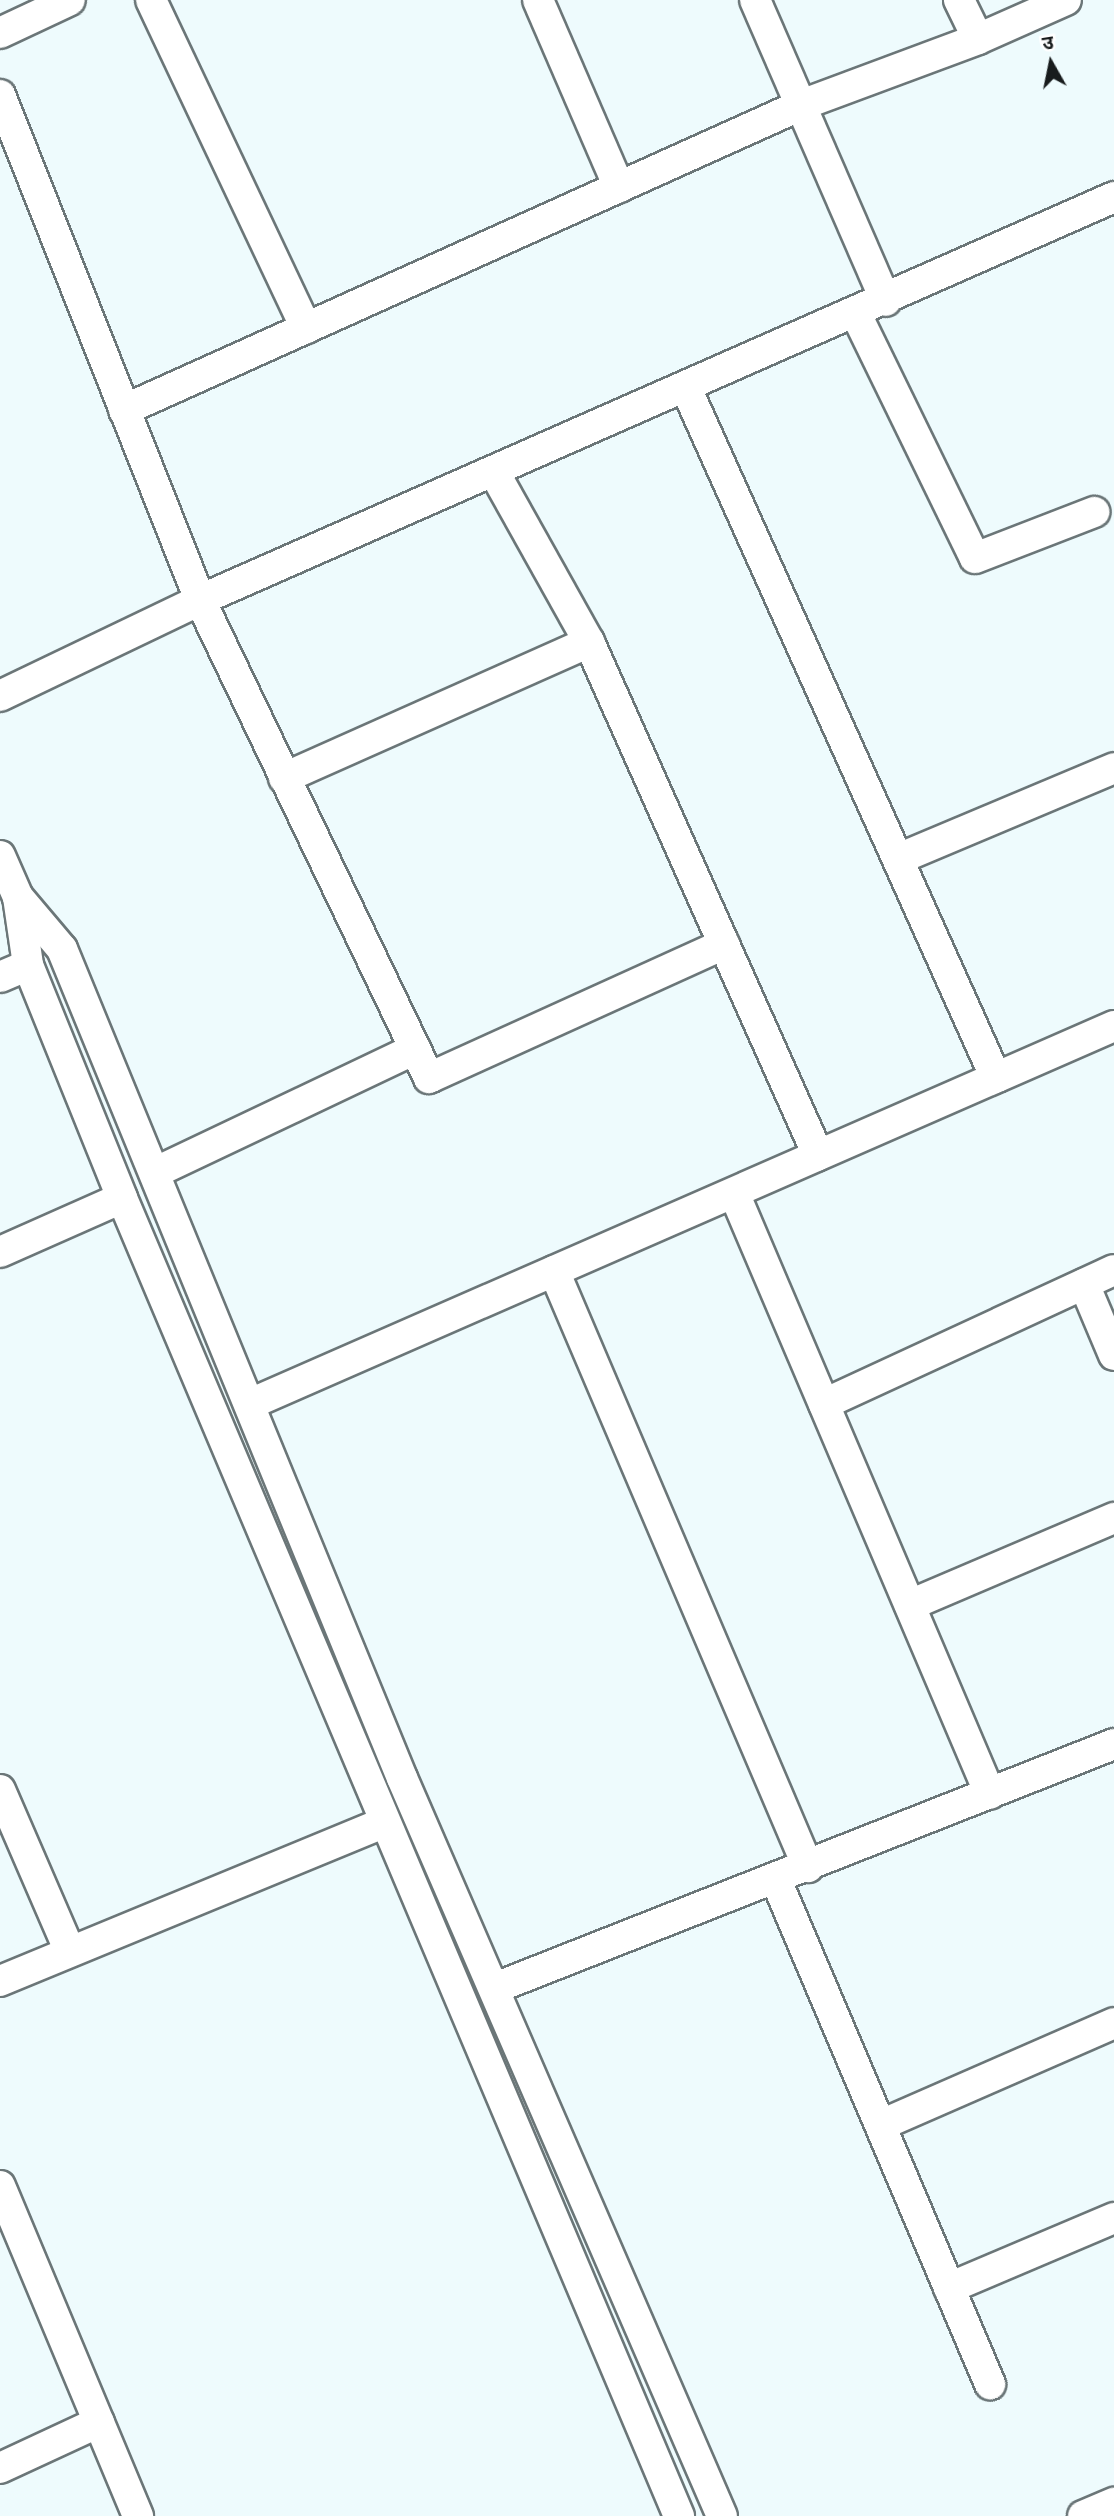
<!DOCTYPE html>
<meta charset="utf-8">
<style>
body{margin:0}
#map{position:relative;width:1114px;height:2516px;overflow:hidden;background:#eefbfd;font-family:"Noto Serif","Noto Sans Devanagari",serif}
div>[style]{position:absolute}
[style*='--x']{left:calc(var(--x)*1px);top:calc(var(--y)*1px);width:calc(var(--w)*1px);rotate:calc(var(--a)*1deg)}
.roads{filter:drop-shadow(2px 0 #6b7678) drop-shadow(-2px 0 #6b7678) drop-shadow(0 2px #6b7678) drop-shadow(0 -2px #6b7678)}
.minor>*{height:30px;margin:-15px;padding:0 15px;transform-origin:15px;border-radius:15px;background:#fff}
span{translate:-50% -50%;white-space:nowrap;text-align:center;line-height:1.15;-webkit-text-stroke:6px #fff;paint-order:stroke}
.north{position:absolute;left:1016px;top:28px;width:70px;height:70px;-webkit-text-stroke:5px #fff;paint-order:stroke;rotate:351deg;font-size:19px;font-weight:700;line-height:28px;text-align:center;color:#181c1d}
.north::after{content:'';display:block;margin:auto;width:24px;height:32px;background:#181c1d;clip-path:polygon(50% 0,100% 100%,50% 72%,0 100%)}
</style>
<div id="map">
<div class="roads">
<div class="minor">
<i style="--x:151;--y:0;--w:363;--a:64.7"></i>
<i style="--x:538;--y:0;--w:204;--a:66.6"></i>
<i style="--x:755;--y:0;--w:328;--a:66.5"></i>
<i style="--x:959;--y:0;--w:43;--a:64"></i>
<i style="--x:978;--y:39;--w:96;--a:-23.9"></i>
<i style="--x:0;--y:33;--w:77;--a:-25.2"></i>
<i style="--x:0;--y:95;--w:543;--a:68.39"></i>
<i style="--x:200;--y:600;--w:530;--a:64.4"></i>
<i style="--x:429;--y:1078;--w:324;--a:-24.4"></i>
<i style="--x:856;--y:314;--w:271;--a:64"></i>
<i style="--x:975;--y:558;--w:128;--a:-21.1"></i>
<i style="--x:686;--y:388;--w:756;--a:65.81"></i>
<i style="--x:124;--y:410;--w:743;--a:-24.25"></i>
<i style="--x:801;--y:105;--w:189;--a:-20.4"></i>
<i style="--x:494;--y:472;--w:195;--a:60.8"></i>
<i style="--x:0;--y:696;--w:222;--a:-25.6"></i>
<i style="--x:200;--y:600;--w:999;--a:-23.79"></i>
<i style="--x:284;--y:778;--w:334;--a:-24"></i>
<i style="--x:589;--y:642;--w:562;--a:65.94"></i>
<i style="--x:0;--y:856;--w:45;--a:66.3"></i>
<i style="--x:18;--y:897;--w:69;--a:81.6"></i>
<i style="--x:28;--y:965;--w:251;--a:68"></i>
<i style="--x:122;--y:1198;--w:1431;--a:67.09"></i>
<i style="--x:898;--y:859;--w:234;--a:-22.8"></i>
<i style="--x:18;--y:897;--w:68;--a:49.8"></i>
<i style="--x:62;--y:949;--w:896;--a:67.7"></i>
<i style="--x:402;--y:1778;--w:804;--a:66.56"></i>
<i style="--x:0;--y:977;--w:30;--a:-23"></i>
<i style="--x:156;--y:1172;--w:287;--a:-25.4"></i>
<i style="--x:734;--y:1193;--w:653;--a:66.93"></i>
<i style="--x:0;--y:1252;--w:133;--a:-23.9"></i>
<i style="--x:554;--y:1271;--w:648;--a:66.92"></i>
<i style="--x:1084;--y:1284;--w:77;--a:67.1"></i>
<i style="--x:250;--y:1404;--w:943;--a:-23.63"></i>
<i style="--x:824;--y:1404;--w:319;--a:-24.8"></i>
<i style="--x:910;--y:1605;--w:222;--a:-23.1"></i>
<i style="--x:0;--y:1790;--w:176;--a:66.6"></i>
<i style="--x:776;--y:1880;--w:548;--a:66.99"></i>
<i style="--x:0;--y:1981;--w:414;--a:-22.4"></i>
<i style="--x:495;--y:1988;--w:665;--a:-21.51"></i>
<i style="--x:881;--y:2125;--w:254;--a:-23.6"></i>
<i style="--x:0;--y:2186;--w:358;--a:67.3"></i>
<i style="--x:949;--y:2288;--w:179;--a:-23"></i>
<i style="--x:0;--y:2468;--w:109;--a:-24.9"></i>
<i style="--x:1083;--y:2516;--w:34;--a:-23"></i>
</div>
</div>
<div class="north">उ</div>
</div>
